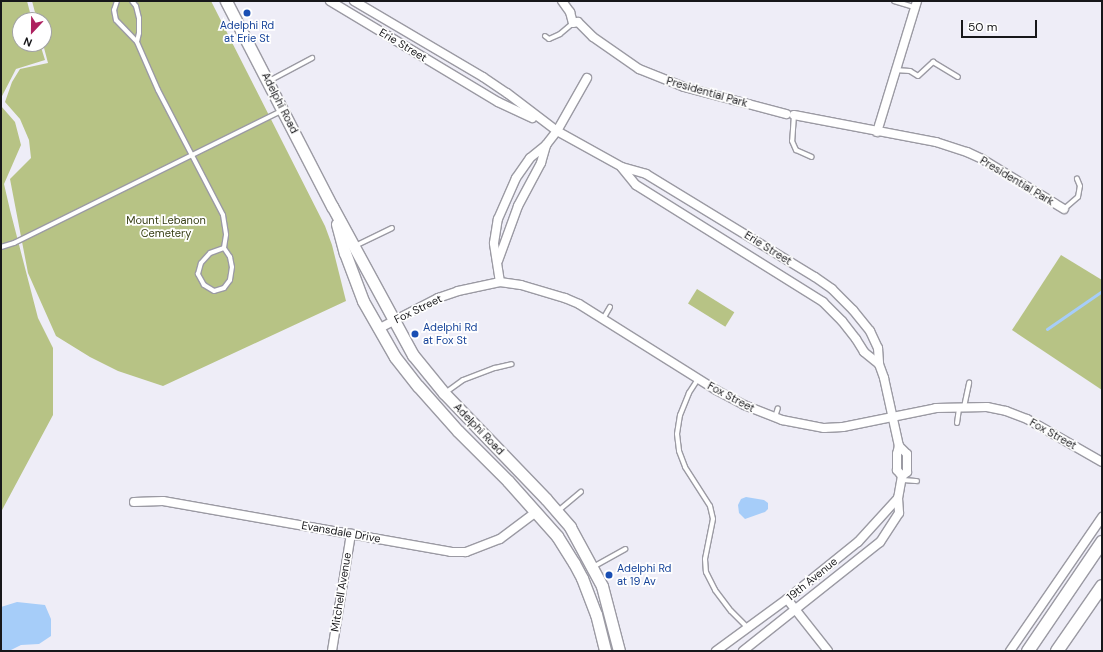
<!DOCTYPE html>
<style>
body{margin:0}
#map{position:relative;width:1103px;height:652px;overflow:hidden;background:#eeedf7;font-family:"DM Sans",sans-serif}
div>[style]{position:absolute}
[style*='--x']{left:calc(var(--x)*1px);top:calc(var(--y)*1px);width:calc(var(--w)*1px);rotate:calc(var(--a)*1deg)}
.green>*{inset:0;background:#b7c385;transform-origin:0 0}
.water>*{inset:0;background:#a6cdf9}
.stream>*{height:3px;margin:-1.5px;padding:0 1.5px;transform-origin:1.5px;border-radius:1.5px;background:#a6cdf9}
.roads{filter:drop-shadow(1px 0 #9b9aa3) drop-shadow(-1px 0 #9b9aa3) drop-shadow(0 1px #9b9aa3) drop-shadow(0 -1px #9b9aa3)}
.lane>*{height:4px;margin:-2px;padding:0 2px;transform-origin:2px;border-radius:2px;background:#fff}
.street>*{height:8px;margin:-4px;padding:0 4px;transform-origin:4px;border-radius:4px;background:#fff}
.secondary>*{height:11px;margin:-5.5px;padding:0 5.5px;transform-origin:5.5px;border-radius:5.5px;background:#fff}
.primary>*{height:12px;margin:-6px;padding:0 6px;transform-origin:6px;border-radius:6px;background:#fff}
.dots>*{width:11px;height:11px;translate:-50% -50%;box-sizing:border-box;border:2px solid #fff;border-radius:50%}
span{translate:-50% -50%;white-space:nowrap;text-align:center;line-height:1.15;-webkit-text-stroke:3.5px #fff;paint-order:stroke}
.transit-label{font-size:11px;color:#164399}
.left{translate:0 -50%;text-align:left}
.street-label{font-size:11px;color:#17171a}
.park-label{font-size:11px;color:#394017}
.frame{position:absolute;inset:0;border:2px solid #17171a;pointer-events:none}
.north{position:absolute;left:12px;top:12px;width:40px;height:40px;box-sizing:border-box;background:#fff;border:1px solid #a2a2a3;border-radius:50%;rotate:202deg;font-size:11px;font-weight:700;line-height:16px;text-align:center;color:#17171a}
.north::after{content:'';display:block;margin:auto;width:14px;height:18px;background:#ad215f;clip-path:polygon(50% 0,100% 100%,50% 72%,0 100%)}
.scale{position:absolute;left:961px;top:20px;width:76px;height:18px;box-sizing:border-box;border:2px solid #17171a;border-top:0;padding-left:5px;font-size:12px;line-height:14px;white-space:nowrap;color:#17171a;-webkit-text-stroke:3px #fff;paint-order:stroke}
</style>
<div id="map">
<div class="green">
<i style="clip-path:polygon(1px 1px,27px 1px,32px 20px,20px 20px,20px 44px,40px 44px,45px 60px,16px 69px,1px 98px)"></i>
<i style="clip-path:polygon(32px 1px,211px 1px,325px 226px,332px 245px,346px 301px,163px 386px,118px 371px,90px 357px,56px 336px,28px 273px,10px 179px,31px 158px,29px 140px,20px 119px,5px 102px,12px 82px,20px 69px,48px 63px,43px 44px,44px 20px,37px 20px)"></i>
<i style="clip-path:polygon(1px 106px,15px 122px,21px 145px,4px 184px,10px 210px,38px 318px,53px 348px,53px 415px,1px 512px)"></i>
<i style="clip-path:polygon(1061px 255px,1102px 280px,1102px 390px,1012px 330px)"></i>
<i style="left:697px;top:289px;width:44px;height:17px;rotate:32deg"></i>
</div>
<div class="water">
<i style="clip-path:polygon(746px 497px,764px 500px,768px 503px,768px 509px,765px 512px,745px 519px,739px 513px,738px 505px,741px 499px)"></i>
<i style="clip-path:polygon(17px 602px,45px 605px,51px 619px,51px 636px,39px 644px,21px 645px,9px 651px,1px 651px,1px 607px)"></i>
</div>
<div class="stream">
<i style="--x:1047;--y:329;--w:67;--a:-34.6"></i>
</div>
<div class="roads">
<div class="lane">
<i style="--x:117;--y:1;--w:9;--a:108"></i>
<i style="--x:114;--y:10;--w:10;--a:79"></i>
<i style="--x:116;--y:20;--w:30;--a:46"></i>
<i style="--x:137;--y:42;--w:52;--a:66.4"></i>
<i style="--x:158;--y:90;--w:141;--a:62.5"></i>
<i style="--x:223;--y:215;--w:20;--a:81"></i>
<i style="--x:226;--y:235;--w:13;--a:99"></i>
<i style="--x:224;--y:248;--w:11;--a:56"></i>
<i style="--x:230;--y:257;--w:10;--a:79"></i>
<i style="--x:232;--y:267;--w:13;--a:99"></i>
<i style="--x:230;--y:280;--w:10;--a:127"></i>
<i style="--x:224;--y:288;--w:10;--a:163"></i>
<i style="--x:214;--y:291;--w:12;--a:-149"></i>
<i style="--x:204;--y:285;--w:13;--a:-119"></i>
<i style="--x:198;--y:274;--w:11;--a:-75"></i>
<i style="--x:201;--y:263;--w:13;--a:-48"></i>
<i style="--x:210;--y:253;--w:15;--a:-20"></i>
<i style="--x:132;--y:1;--w:6;--a:51"></i>
<i style="--x:136;--y:6;--w:12;--a:76"></i>
<i style="--x:139;--y:18;--w:15;--a:90"></i>
<i style="--x:139;--y:33;--w:9;--a:103"></i>
<i style="--x:894;--y:1;--w:21;--a:17"></i>
<i style="--x:545;--y:36;--w:5;--a:37"></i>
<i style="--x:549;--y:39;--w:12;--a:-24"></i>
<i style="--x:560;--y:34;--w:17;--a:-40"></i>
<i style="--x:895;--y:70;--w:15;--a:4"></i>
<i style="--x:910;--y:71;--w:9;--a:32"></i>
<i style="--x:918;--y:76;--w:21;--a:-43"></i>
<i style="--x:933;--y:62;--w:29;--a:31"></i>
<i style="--x:269;--y:81;--w:49;--a:-28.1"></i>
<i style="--x:794;--y:115;--w:26;--a:94"></i>
<i style="--x:792;--y:141;--w:10;--a:66"></i>
<i style="--x:796;--y:150;--w:17;--a:24"></i>
<i style="--x:1064;--y:209;--w:18;--a:-41"></i>
<i style="--x:1078;--y:197;--w:11;--a:-80"></i>
<i style="--x:1080;--y:186;--w:8;--a:-113"></i>
<i style="--x:355;--y:246;--w:41;--a:-25.9"></i>
<i style="--x:1;--y:247;--w:14;--a:-17"></i>
<i style="--x:14;--y:243;--w:298;--a:-26.3"></i>
<i style="--x:603;--y:319;--w:14;--a:-60"></i>
<i style="--x:698;--y:379;--w:17;--a:123"></i>
<i style="--x:689;--y:393;--w:24;--a:112"></i>
<i style="--x:680;--y:415;--w:19;--a:99"></i>
<i style="--x:677;--y:434;--w:17;--a:83"></i>
<i style="--x:679;--y:451;--w:17;--a:69"></i>
<i style="--x:685;--y:467;--w:46;--a:57.3"></i>
<i style="--x:710;--y:506;--w:13;--a:77"></i>
<i style="--x:713;--y:519;--w:41;--a:101.3"></i>
<i style="--x:705;--y:559;--w:13;--a:86"></i>
<i style="--x:706;--y:572;--w:20;--a:63"></i>
<i style="--x:715;--y:590;--w:26;--a:53"></i>
<i style="--x:731;--y:611;--w:24;--a:45"></i>
<i style="--x:445;--y:393;--w:22;--a:-36"></i>
<i style="--x:463;--y:380;--w:34;--a:-21"></i>
<i style="--x:495;--y:368;--w:17;--a:-13"></i>
<i style="--x:964;--y:407;--w:25;--a:-78"></i>
<i style="--x:775;--y:417;--w:9;--a:-72"></i>
<i style="--x:957;--y:423;--w:15;--a:-82"></i>
<i style="--x:902;--y:480;--w:15;--a:4"></i>
<i style="--x:558;--y:511;--w:30;--a:-40"></i>
<i style="--x:593;--y:567;--w:37;--a:-29"></i>
</div>
<div class="street">
<i style="--x:330;--y:1;--w:196;--a:31"></i>
<i style="--x:498;--y:102;--w:38;--a:25"></i>
<i style="--x:354;--y:1;--w:150;--a:30.5"></i>
<i style="--x:483;--y:77;--w:29;--a:34"></i>
<i style="--x:507;--y:93;--w:63;--a:37.2"></i>
<i style="--x:557;--y:131;--w:74;--a:29"></i>
<i style="--x:622;--y:167;--w:25;--a:16"></i>
<i style="--x:646;--y:174;--w:198;--a:31.4"></i>
<i style="--x:815;--y:277;--w:21;--a:35"></i>
<i style="--x:832;--y:289;--w:30;--a:45"></i>
<i style="--x:853;--y:310;--w:27;--a:51"></i>
<i style="--x:870;--y:331;--w:19;--a:65"></i>
<i style="--x:878;--y:348;--w:16;--a:86"></i>
<i style="--x:879;--y:364;--w:15;--a:70"></i>
<i style="--x:884;--y:378;--w:70;--a:77.6"></i>
<i style="--x:899;--y:446;--w:11;--a:45"></i>
<i style="--x:907;--y:454;--w:18;--a:90"></i>
<i style="--x:907;--y:472;--w:6;--a:141"></i>
<i style="--x:902;--y:476;--w:22;--a:100"></i>
<i style="--x:898;--y:498;--w:15;--a:86"></i>
<i style="--x:899;--y:513;--w:35;--a:123"></i>
<i style="--x:880;--y:542;--w:175;--a:141.5"></i>
<i style="--x:562;--y:1;--w:14;--a:54"></i>
<i style="--x:570;--y:12;--w:11;--a:75"></i>
<i style="--x:573;--y:23;--w:5;--a:-11"></i>
<i style="--x:578;--y:22;--w:21;--a:45"></i>
<i style="--x:593;--y:37;--w:56;--a:34.8"></i>
<i style="--x:639;--y:69;--w:48;--a:21.8"></i>
<i style="--x:684;--y:87;--w:106;--a:14.8"></i>
<i style="--x:794;--y:115;--w:145;--a:10.8"></i>
<i style="--x:936;--y:142;--w:33;--a:18"></i>
<i style="--x:967;--y:152;--w:17;--a:25"></i>
<i style="--x:982;--y:159;--w:96;--a:31.4"></i>
<i style="--x:877;--y:132;--w:137;--a:-73"></i>
<i style="--x:622;--y:168;--w:22;--a:51"></i>
<i style="--x:636;--y:185;--w:221;--a:32"></i>
<i style="--x:823;--y:302;--w:27;--a:45"></i>
<i style="--x:842;--y:321;--w:23;--a:52"></i>
<i style="--x:856;--y:339;--w:15;--a:58"></i>
<i style="--x:864;--y:352;--w:19;--a:39"></i>
<i style="--x:498;--y:261;--w:59;--a:-70"></i>
<i style="--x:518;--y:206;--w:49;--a:-61.9"></i>
<i style="--x:541;--y:163;--w:19;--a:-74"></i>
<i style="--x:500;--y:282;--w:39;--a:-99"></i>
<i style="--x:494;--y:243;--w:24;--a:-81"></i>
<i style="--x:498;--y:219;--w:45;--a:-66.3"></i>
<i style="--x:516;--y:178;--w:24;--a:-55"></i>
<i style="--x:530;--y:158;--w:21;--a:-39"></i>
<i style="--x:546;--y:145;--w:18;--a:-52"></i>
<i style="--x:557;--y:131;--w:61;--a:-60.5"></i>
<i style="--x:378;--y:329;--w:68;--a:-27.3"></i>
<i style="--x:438;--y:298;--w:21;--a:-19"></i>
<i style="--x:458;--y:291;--w:43;--a:-12.1"></i>
<i style="--x:500;--y:282;--w:21;--a:8"></i>
<i style="--x:521;--y:285;--w:46;--a:16.5"></i>
<i style="--x:565;--y:298;--w:15;--a:23"></i>
<i style="--x:579;--y:304;--w:162;--a:32.1"></i>
<i style="--x:716;--y:390;--w:32;--a:28"></i>
<i style="--x:744;--y:405;--w:41;--a:21.5"></i>
<i style="--x:782;--y:420;--w:43;--a:10.8"></i>
<i style="--x:824;--y:428;--w:19;--a:-3"></i>
<i style="--x:843;--y:427;--w:95;--a:-11.5"></i>
<i style="--x:936;--y:408;--w:51;--a:-1.1"></i>
<i style="--x:987;--y:407;--w:19;--a:12"></i>
<i style="--x:1006;--y:411;--w:22;--a:21"></i>
<i style="--x:1027;--y:419;--w:86;--a:29.8"></i>
<i style="--x:899;--y:446;--w:8;--a:104"></i>
<i style="--x:897;--y:454;--w:16;--a:90"></i>
<i style="--x:897;--y:470;--w:8;--a:50"></i>
<i style="--x:134;--y:502;--w:29;--a:-2"></i>
<i style="--x:163;--y:501;--w:292;--a:10"></i>
<i style="--x:451;--y:552;--w:15;--a:0"></i>
<i style="--x:466;--y:552;--w:36;--a:-21"></i>
<i style="--x:500;--y:539;--w:45;--a:-36.9"></i>
<i style="--x:787;--y:599;--w:66;--a:51.7"></i>
<i style="--x:332;--y:651;--w:119;--a:-80.8"></i>
<i style="--x:716;--y:651;--w:88;--a:-36.2"></i>
<i style="--x:787;--y:599;--w:91;--a:-38.8"></i>
<i style="--x:858;--y:542;--w:59;--a:-47.7"></i>
<i style="--x:1010;--y:651;--w:163;--a:-55.5"></i>
</div>
<div class="secondary">
<i style="--x:226;--y:1;--w:231;--a:62.7"></i>
<i style="--x:332;--y:206;--w:170;--a:61.5"></i>
<i style="--x:413;--y:355;--w:49;--a:50.8"></i>
<i style="--x:444;--y:393;--w:147;--a:46.1"></i>
<i style="--x:546;--y:499;--w:37;--a:49"></i>
<i style="--x:570;--y:527;--w:67;--a:61.5"></i>
<i style="--x:602;--y:586;--w:67;--a:75.3"></i>
<i style="--x:337;--y:224;--w:30;--a:75"></i>
<i style="--x:345;--y:253;--w:51;--a:69.4"></i>
<i style="--x:363;--y:301;--w:64;--a:60.3"></i>
<i style="--x:395;--y:357;--w:37;--a:52"></i>
<i style="--x:418;--y:386;--w:60;--a:48.4"></i>
<i style="--x:458;--y:431;--w:71;--a:45"></i>
<i style="--x:508;--y:481;--w:74;--a:48.3"></i>
<i style="--x:557;--y:536;--w:32;--a:58"></i>
<i style="--x:574;--y:563;--w:17;--a:62"></i>
<i style="--x:582;--y:578;--w:39;--a:69"></i>
<i style="--x:596;--y:614;--w:38;--a:76"></i>
</div>
<div class="primary">
<i style="--x:1028;--y:651;--w:132;--a:-55.8"></i>
<i style="--x:1057;--y:651;--w:79;--a:-55.3"></i>
</div>
</div>
<div class="dots">
<i style="left:247px;top:13px;background:#1a4fb4"></i>
<i style="left:415px;top:334px;background:#1a4fb4"></i>
<i style="left:609px;top:575px;background:#1a4fb4"></i>
</div>
<div class="transit-label">
<span style="left:247px;top:32px">Adelphi Rd<br>at Erie St</span>
<span class="left" style="left:423px;top:334px">Adelphi Rd<br>at Fox St</span>
<span class="left" style="left:617px;top:575px">Adelphi Rd<br>at 19 Av</span>
</div>
<div class="street-label">
<span style="left:403px;top:45px;rotate:31deg">Erie Street</span>
<span style="left:707px;top:92px;rotate:16deg">Presidential Park</span>
<span style="left:280px;top:103px;rotate:63deg">Adelphi Road</span>
<span style="left:1017px;top:181px;rotate:31deg">Presidential Park</span>
<span style="left:768px;top:248px;rotate:32deg">Erie Street</span>
<span style="left:418px;top:309px;rotate:-26deg">Fox Street</span>
<span style="left:731px;top:397px;rotate:28deg">Fox Street</span>
<span style="left:479px;top:429px;rotate:46deg">Adelphi Road</span>
<span style="left:1053px;top:434px;rotate:29deg">Fox Street</span>
<span style="left:341px;top:532px;rotate:10deg">Evansdale Drive</span>
<span style="left:812px;top:579px;rotate:-39deg">19th Avenue</span>
<span style="left:341px;top:592px;rotate:-81deg">Mitchell Avenue</span>
</div>
<div class="park-label">
<span style="left:166px;top:227px">Mount Lebanon<br>Cemetery</span>
</div>
<div class="frame"></div>
<div class="north">N</div>
<div class="scale">50 m</div>
</div>
